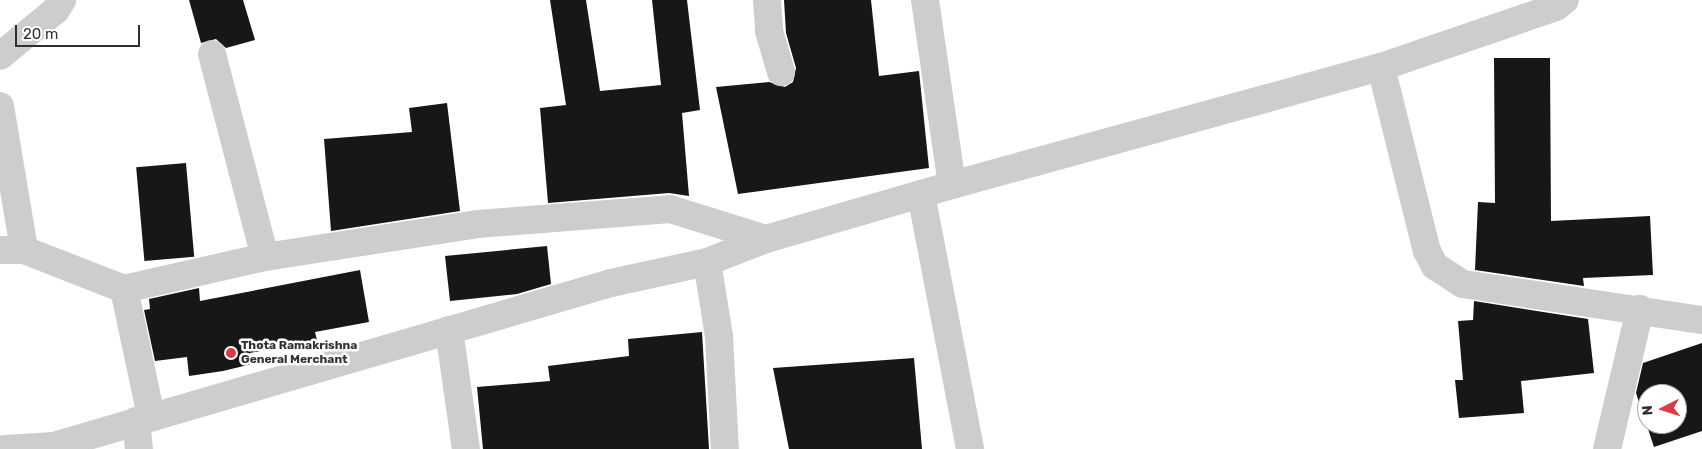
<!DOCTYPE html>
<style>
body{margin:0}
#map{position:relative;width:1702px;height:449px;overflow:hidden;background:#fff;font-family:Rubik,sans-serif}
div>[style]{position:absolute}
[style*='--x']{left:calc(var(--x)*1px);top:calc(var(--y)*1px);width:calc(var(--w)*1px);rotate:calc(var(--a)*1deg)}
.building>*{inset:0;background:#171717;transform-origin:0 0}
.minor>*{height:28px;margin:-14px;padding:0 14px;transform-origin:14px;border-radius:14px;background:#cdcdcd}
.tertiary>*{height:28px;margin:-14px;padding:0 14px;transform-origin:14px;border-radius:14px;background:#cdcdcd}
.dots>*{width:14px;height:14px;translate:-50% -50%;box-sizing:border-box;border:2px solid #fff;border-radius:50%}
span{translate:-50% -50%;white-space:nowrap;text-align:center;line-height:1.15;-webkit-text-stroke:5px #fff;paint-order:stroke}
.poi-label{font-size:12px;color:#303030;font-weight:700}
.left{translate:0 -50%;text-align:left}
.north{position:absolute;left:1637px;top:384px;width:50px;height:50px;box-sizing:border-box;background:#fff;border:1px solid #acacac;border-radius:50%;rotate:265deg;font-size:14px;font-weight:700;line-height:20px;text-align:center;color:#303030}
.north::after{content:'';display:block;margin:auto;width:18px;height:22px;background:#dc3d44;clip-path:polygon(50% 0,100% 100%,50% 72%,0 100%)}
.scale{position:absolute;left:15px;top:25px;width:125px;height:22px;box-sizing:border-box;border:2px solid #303030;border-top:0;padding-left:6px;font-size:15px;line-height:18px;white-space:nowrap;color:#303030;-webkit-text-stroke:4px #fff;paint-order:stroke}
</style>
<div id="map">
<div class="building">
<i style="clip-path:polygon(189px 0,243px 0,255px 40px,226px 48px,216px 39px,201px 43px)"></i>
<i style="clip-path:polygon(550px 0,586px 0,600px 91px,661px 85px,652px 0,687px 0,700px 110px,682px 113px,689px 196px,669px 193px,548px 203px,540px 108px,566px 105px)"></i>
<i style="clip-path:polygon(784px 0,871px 0,879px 76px,919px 71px,929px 168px,738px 194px,716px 87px,769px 82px,785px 87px,793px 82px,796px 68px,786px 33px)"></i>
<i style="clip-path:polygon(1494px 58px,1550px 58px,1551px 221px,1650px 216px,1653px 275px,1583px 278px,1584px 286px,1475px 270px,1478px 202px,1495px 203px)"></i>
<i style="clip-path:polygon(447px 103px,460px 211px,331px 231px,324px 139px,412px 132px,409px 108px)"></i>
<i style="left:186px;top:163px;width:94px;height:50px;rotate:85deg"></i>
<i style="clip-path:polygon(547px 246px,551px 284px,517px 294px,450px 301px,445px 256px)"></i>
<i style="clip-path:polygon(360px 270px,369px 322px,315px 332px,317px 340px,250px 353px,252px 364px,223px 371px,189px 376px,187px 357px,155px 361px,144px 310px,150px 309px,149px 299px,199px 288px,200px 301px)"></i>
<i style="clip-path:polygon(1474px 301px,1588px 319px,1594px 373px,1521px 381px,1524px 413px,1459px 418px,1455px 380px,1463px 380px,1458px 321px,1473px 320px)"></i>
<i style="clip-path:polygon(702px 332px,709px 449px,483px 449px,477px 387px,550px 381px,548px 366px,629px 356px,628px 339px)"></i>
<i style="clip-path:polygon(evenodd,1702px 343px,1702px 431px,1654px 447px,1636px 393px,1643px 363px,1702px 343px,1647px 394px,1677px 394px,1677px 424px,1647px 424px,1647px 394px)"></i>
<i style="clip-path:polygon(914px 358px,922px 449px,789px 449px,773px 368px)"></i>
</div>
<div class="minor">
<i style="--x:767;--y:0;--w:31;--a:86"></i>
<i style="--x:769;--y:31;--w:43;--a:73.7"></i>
<i style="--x:925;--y:0;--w:187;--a:81.7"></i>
<i style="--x:212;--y:54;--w:210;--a:75.4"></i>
<i style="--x:0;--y:56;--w:72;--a:-39.4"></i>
<i style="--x:56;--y:10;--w:12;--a:-59"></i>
<i style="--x:1381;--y:67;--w:190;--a:76"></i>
<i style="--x:1427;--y:251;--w:17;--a:62"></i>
<i style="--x:1435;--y:266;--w:33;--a:33"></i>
<i style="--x:1463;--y:284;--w:242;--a:8.6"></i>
<i style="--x:0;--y:106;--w:146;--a:80.5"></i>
<i style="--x:921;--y:194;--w:260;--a:79.1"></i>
<i style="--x:0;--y:250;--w:24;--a:0"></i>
<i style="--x:24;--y:250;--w:107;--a:21.3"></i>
<i style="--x:124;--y:289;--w:145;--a:-12.8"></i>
<i style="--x:265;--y:257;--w:215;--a:-8.8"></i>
<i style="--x:477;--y:224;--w:194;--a:-4.4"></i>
<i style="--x:670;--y:209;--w:101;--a:17.4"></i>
<i style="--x:707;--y:262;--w:75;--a:80.8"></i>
<i style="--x:719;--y:336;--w:113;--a:87"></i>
<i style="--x:124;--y:289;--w:130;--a:78"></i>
<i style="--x:449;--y:330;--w:120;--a:81.9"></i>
<i style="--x:136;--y:421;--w:28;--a:84"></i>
<i style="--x:1607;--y:449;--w:144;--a:-76.7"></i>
</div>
<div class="tertiary">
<i style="--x:5;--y:449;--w:49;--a:-3.5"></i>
<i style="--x:54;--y:446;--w:580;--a:-16.31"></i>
<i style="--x:611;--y:283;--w:98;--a:-12.3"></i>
<i style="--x:707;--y:262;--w:63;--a:-21.3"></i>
<i style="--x:766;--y:239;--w:194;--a:-16.2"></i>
<i style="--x:952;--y:185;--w:445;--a:-15.4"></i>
<i style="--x:1381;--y:67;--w:185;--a:-18.9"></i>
<i style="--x:1556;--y:7;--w:11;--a:-38"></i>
</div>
<div class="dots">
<i style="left:231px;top:353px;background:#dc3d44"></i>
</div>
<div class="poi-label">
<span class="left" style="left:241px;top:353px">Thota Ramakrishna<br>General Merchant</span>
</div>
<div class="north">N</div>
<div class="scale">20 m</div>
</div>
